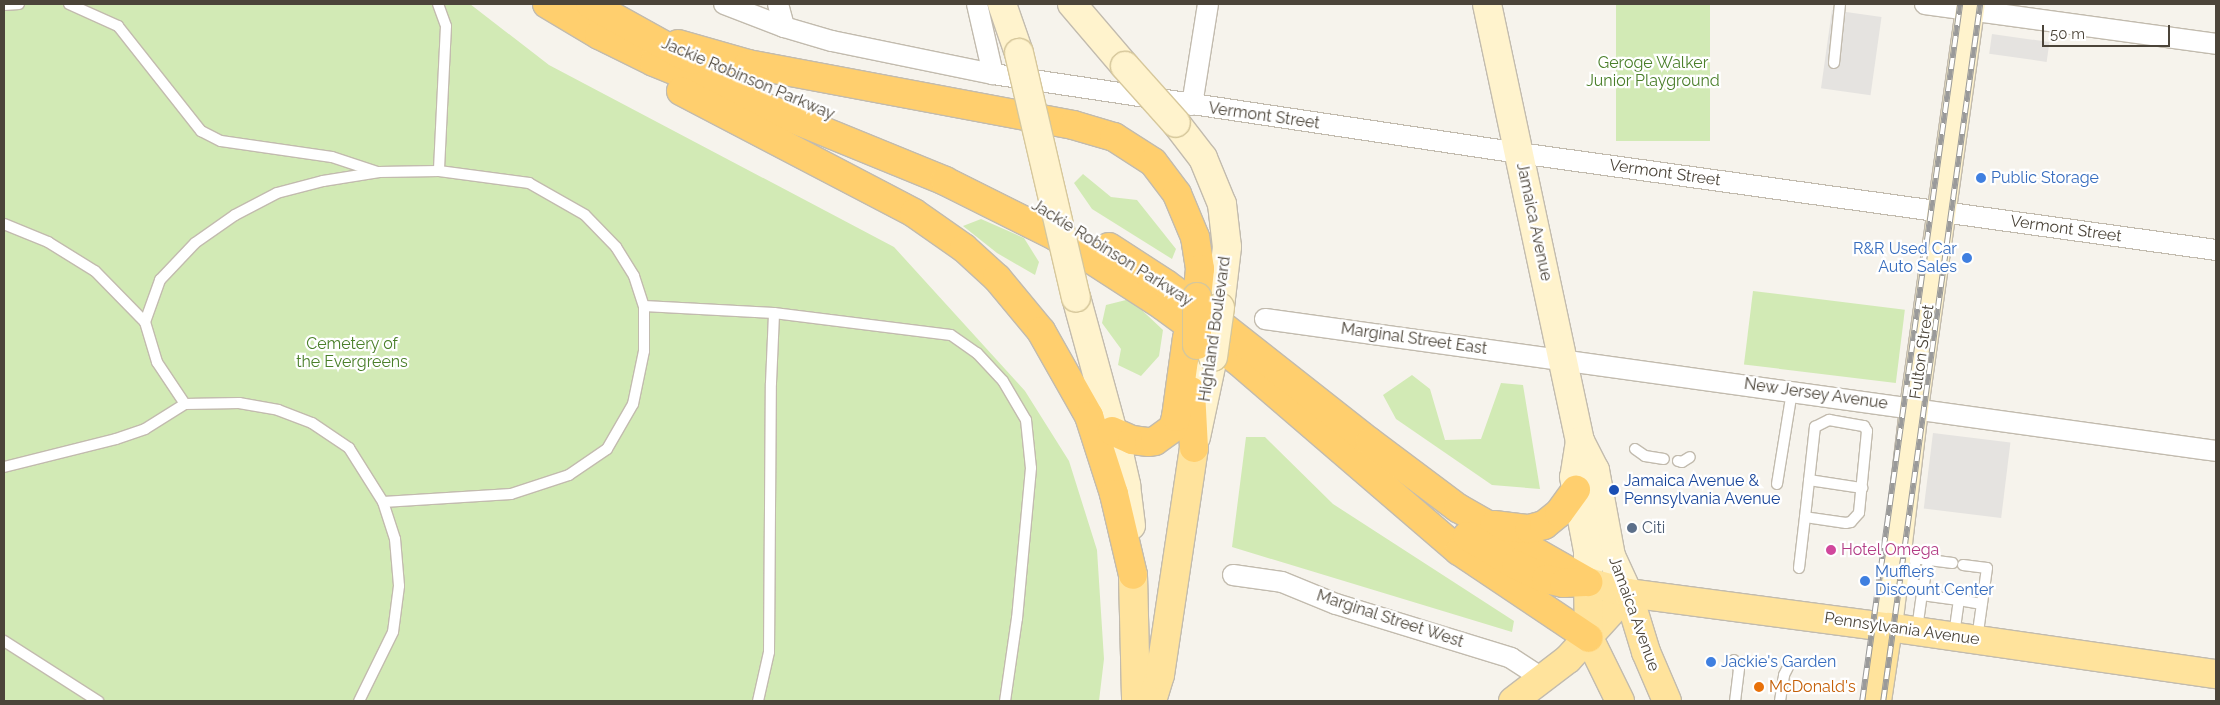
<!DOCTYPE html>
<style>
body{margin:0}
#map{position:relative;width:2220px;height:705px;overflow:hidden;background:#f6f3ec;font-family:Raleway,sans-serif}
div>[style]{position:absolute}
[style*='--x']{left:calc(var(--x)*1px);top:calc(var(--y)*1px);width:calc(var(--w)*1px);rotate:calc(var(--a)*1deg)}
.green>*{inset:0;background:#d2eab5;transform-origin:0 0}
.parking>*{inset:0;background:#e5e3e0;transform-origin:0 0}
.roads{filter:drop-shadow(1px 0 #c2bbae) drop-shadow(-1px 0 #c2bbae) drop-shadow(0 1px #c2bbae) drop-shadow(0 -1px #c2bbae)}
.lane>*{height:10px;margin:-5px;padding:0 5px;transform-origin:5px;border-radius:5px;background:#fff}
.street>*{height:20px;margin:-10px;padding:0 10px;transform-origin:10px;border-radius:10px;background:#fff}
.secondary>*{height:28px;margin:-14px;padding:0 14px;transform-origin:14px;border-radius:14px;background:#fff3cd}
.primary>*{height:28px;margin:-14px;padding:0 14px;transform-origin:14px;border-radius:14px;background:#ffe39c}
.highway>*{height:28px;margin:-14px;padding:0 14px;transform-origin:14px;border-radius:14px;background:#ffcf6e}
.rail>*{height:5.5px;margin-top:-2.75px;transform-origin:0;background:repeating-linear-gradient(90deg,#fff 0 11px,#9a9a9a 0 22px);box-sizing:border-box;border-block:1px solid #9a9a9a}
.bridges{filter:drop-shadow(1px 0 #d6c79b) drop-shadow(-1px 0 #d6c79b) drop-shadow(0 1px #d6c79b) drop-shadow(0 -1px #d6c79b)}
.secondary-bridge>*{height:28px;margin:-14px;padding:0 14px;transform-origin:14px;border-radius:14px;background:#fff3cd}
.highway-bridge>*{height:28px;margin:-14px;padding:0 14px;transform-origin:14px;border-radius:14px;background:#ffcf6e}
.dots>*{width:14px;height:14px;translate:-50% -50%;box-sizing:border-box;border:2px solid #fff;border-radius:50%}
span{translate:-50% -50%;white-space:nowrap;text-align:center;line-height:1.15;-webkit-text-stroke:4.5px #fff;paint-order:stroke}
.park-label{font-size:16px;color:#4a7f2a}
.street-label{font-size:16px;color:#4b4439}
.shop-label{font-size:16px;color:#366cbe}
.left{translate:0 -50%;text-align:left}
.right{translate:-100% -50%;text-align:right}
.transit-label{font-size:16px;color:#164399}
.service-label{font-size:16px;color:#4e5e75}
.hotel-label{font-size:16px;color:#b23c85}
.food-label{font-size:16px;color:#c56008}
.frame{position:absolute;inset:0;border:5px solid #4b4439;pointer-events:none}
.scale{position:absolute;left:2042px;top:25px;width:128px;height:22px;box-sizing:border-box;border:2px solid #4b4439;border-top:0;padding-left:6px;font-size:15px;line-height:18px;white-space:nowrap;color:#4b4439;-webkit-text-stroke:4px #fff;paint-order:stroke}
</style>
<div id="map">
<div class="green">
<i style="clip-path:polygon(4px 4px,470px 4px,549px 65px,894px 247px,1025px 391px,1069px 461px,1097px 550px,1104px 659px,1099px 701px,4px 701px)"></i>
<i style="left:1616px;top:4px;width:94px;height:137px"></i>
<i style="clip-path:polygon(1083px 174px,1111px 197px,1137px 200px,1176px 249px,1172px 259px,1092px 209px,1074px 183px)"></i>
<i style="clip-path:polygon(981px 219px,1024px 238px,1039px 262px,1035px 275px,997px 253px,963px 226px)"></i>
<i style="left:1753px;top:291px;width:153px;height:74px;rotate:7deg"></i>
<i style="clip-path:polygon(1130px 299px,1163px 330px,1159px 356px,1141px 376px,1118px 365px,1121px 349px,1102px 323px,1106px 305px)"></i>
<i style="clip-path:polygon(1412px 375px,1430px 389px,1445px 440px,1481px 439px,1501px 383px,1523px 385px,1540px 489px,1492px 485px,1396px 419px,1383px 395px)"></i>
<i style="clip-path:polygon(1246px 437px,1265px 437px,1333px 504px,1514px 621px,1512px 632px,1232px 547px)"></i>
</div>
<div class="parking">
<i style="left:1832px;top:10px;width:50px;height:79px;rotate:8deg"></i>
<i style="left:1992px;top:34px;width:58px;height:20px;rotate:8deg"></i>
<i style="left:1933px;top:433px;width:78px;height:76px;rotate:7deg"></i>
</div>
<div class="roads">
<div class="lane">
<i style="--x:69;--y:4;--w:54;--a:24.2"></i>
<i style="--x:118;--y:26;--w:134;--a:51.7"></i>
<i style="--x:201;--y:131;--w:22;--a:27"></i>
<i style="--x:221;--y:141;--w:112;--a:8.2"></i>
<i style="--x:332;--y:157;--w:47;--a:18.4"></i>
<i style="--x:438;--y:4;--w:23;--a:70"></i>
<i style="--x:446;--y:26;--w:145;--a:92.8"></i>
<i style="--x:4;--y:5;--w:15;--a:-4"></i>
<i style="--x:1834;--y:63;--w:59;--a:-84.2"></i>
<i style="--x:4;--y:224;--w:48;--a:22.2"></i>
<i style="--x:48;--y:242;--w:55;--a:31.7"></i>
<i style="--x:95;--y:271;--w:71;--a:45.6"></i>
<i style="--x:644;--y:306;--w:130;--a:3.1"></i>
<i style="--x:774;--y:313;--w:178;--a:7.1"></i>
<i style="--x:951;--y:335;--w:32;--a:35"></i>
<i style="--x:977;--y:353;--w:38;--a:47"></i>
<i style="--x:1003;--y:381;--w:45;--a:59.5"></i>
<i style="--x:1026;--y:420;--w:48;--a:84.1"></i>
<i style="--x:1031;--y:468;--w:151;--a:95.3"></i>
<i style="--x:1017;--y:618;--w:84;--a:98.2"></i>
<i style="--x:185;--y:404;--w:50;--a:-123.7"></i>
<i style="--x:157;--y:362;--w:42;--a:-106.7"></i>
<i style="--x:145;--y:322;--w:45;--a:-70.3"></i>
<i style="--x:160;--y:280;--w:51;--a:-46.6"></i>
<i style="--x:195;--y:243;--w:49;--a:-35"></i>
<i style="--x:235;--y:215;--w:47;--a:-27.6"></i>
<i style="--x:277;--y:193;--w:48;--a:-14.6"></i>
<i style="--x:323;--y:181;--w:57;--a:-9.1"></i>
<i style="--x:379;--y:172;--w:60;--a:-1"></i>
<i style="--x:439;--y:171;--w:91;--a:7.6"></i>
<i style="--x:529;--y:183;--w:64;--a:29.7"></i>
<i style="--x:585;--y:215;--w:45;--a:45.9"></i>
<i style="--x:616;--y:247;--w:34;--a:58"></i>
<i style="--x:634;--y:276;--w:32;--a:72"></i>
<i style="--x:644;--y:306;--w:45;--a:90"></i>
<i style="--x:644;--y:351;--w:54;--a:101.7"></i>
<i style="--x:633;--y:404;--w:52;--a:120"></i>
<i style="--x:607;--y:449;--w:46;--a:145.6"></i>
<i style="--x:569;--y:475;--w:61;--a:161.9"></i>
<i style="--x:511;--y:494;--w:128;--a:176.4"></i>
<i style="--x:1829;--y:420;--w:36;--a:10"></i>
<i style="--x:1864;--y:426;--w:6;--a:59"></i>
<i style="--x:1867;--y:431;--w:82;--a:95.6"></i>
<i style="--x:1859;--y:513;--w:12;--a:132"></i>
<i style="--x:1851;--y:522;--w:5;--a:169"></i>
<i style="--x:1846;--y:523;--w:41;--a:-171.7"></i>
<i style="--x:1805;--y:517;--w:91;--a:-83.7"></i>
<i style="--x:1815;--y:427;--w:16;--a:-27"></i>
<i style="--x:1635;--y:449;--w:12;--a:35"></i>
<i style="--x:1645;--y:456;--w:19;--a:9"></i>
<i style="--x:1678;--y:461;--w:4;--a:14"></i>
<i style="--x:1682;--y:462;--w:9;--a:-32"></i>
<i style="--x:4;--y:467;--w:115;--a:-14"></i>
<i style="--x:116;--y:439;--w:31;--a:-19"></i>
<i style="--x:145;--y:429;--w:47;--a:-32"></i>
<i style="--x:185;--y:404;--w:54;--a:-1.1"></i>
<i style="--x:239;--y:403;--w:40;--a:10"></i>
<i style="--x:278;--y:410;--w:36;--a:21"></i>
<i style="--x:312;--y:423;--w:45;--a:34"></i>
<i style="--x:349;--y:448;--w:64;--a:57.8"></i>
<i style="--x:383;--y:502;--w:39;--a:72"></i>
<i style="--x:395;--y:539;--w:47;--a:85.1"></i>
<i style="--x:399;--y:586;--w:46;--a:97.4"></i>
<i style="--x:393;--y:632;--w:77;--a:116.2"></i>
<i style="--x:1809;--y:480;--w:54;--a:8.6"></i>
<i style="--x:1777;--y:484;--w:94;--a:-80.8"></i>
<i style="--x:1898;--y:556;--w:55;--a:7.3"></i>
<i style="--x:1963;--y:565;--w:24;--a:7"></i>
<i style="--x:1987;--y:568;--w:72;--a:98"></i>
<i style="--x:1799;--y:568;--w:51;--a:-83.3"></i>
<i style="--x:1895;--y:581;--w:29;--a:10"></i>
<i style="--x:1912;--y:584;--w:26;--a:-81"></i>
<i style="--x:1922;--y:595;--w:36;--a:-80"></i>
<i style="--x:1917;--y:629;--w:34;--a:-82"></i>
<i style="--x:1922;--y:595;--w:37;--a:8"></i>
<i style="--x:1954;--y:635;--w:35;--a:-82"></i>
<i style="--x:1959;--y:600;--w:23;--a:10"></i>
<i style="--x:4;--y:641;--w:112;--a:32.6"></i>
<i style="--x:1734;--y:660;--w:10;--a:61"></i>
<i style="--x:1739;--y:669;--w:32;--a:97"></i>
<i style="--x:758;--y:701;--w:50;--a:-77.3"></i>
<i style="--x:769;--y:652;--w:269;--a:-89.6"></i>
<i style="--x:771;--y:383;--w:70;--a:-87.5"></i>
<i style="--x:1780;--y:701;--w:26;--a:-81"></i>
<i style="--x:1784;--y:675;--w:9;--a:-63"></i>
</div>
<div class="street">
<i style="--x:724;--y:4;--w:64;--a:21"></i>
<i style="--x:784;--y:27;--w:50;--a:16.3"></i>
<i style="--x:832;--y:41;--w:164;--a:11.6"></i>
<i style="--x:993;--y:74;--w:532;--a:8.54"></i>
<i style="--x:1519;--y:153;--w:704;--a:7.92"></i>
<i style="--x:778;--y:4;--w:24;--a:75"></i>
<i style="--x:977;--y:4;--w:72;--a:77.1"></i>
<i style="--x:1925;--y:4;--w:294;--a:7.8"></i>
<i style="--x:1192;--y:105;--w:102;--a:-81"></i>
<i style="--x:1265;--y:319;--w:960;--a:7.9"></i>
<i style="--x:1233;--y:575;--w:49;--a:8.1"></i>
<i style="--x:1282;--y:582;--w:58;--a:22.2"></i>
<i style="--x:1336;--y:604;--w:183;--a:17.1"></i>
<i style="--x:1511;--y:658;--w:37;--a:33"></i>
</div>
<div class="secondary">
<i style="--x:1002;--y:4;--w:52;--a:70.9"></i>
<i style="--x:1072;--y:4;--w:82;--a:49.5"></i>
<i style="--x:1487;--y:4;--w:447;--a:78"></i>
<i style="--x:1580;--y:441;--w:33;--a:63"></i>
<i style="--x:1595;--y:470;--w:87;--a:79.5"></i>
<i style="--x:1611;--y:556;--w:41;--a:65.3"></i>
<i style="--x:1176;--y:123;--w:44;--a:52.4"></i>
<i style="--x:1203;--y:158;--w:50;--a:67.6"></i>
<i style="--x:1222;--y:204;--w:43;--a:83.4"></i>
<i style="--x:1227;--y:247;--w:60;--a:96.7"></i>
<i style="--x:1076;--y:297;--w:167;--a:74.7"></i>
<i style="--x:1120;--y:458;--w:28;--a:77"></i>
<i style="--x:1126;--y:485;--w:41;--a:83"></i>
<i style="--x:1196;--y:437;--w:82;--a:-78"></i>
<i style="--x:1580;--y:441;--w:36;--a:99"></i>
<i style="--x:1574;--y:477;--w:75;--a:79.3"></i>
<i style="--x:1588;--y:551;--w:31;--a:90"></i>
<i style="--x:1888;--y:627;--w:221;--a:-83.2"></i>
<i style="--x:1914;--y:408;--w:408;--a:-82"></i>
</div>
<div class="primary">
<i style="--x:1133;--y:575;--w:126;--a:88.6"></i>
<i style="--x:1628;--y:593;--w:62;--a:73"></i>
<i style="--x:1646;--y:652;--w:53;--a:66.8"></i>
<i style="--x:1152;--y:701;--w:27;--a:-73"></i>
<i style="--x:1160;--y:675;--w:230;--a:-81.5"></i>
<i style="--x:1513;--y:701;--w:69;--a:-37.4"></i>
<i style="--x:1568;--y:659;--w:89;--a:-47.7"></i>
<i style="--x:1620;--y:701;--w:70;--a:-116.2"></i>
<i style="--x:1589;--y:638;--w:56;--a:-91"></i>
<i style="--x:1588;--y:582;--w:41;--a:15.4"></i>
<i style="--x:1628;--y:593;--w:262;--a:7.5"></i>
<i style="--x:1888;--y:627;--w:331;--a:8.2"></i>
<i style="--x:1877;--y:701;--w:75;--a:-81.5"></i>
</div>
<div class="highway">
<i style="--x:547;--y:4;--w:61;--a:30.8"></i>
<i style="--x:599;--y:35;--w:61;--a:26.1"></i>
<i style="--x:654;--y:62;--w:314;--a:22.2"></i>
<i style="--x:945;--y:181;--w:123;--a:26.6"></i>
<i style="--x:1055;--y:236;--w:129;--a:32.9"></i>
<i style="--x:1163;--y:306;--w:93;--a:36.3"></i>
<i style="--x:1238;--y:361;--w:291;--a:40.7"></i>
<i style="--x:1459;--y:551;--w:156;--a:33.8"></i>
<i style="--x:590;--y:4;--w:103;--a:29.1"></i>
<i style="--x:680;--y:54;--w:15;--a:23"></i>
<i style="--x:678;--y:44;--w:73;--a:15.9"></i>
<i style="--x:748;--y:64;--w:331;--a:10.6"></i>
<i style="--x:1073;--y:125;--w:43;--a:16.3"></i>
<i style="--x:1114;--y:137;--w:46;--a:32.7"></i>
<i style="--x:1153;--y:162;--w:40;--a:53"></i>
<i style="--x:1177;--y:194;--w:47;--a:67.3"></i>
<i style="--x:1195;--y:237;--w:32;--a:81"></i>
<i style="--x:1200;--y:269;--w:28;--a:96"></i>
<i style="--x:681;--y:91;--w:263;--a:27.6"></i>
<i style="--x:914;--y:213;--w:61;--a:35"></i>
<i style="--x:964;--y:248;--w:45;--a:42.3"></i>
<i style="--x:997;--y:278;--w:69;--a:50.3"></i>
<i style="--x:1041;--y:331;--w:98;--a:60.5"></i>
<i style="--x:1089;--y:416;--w:82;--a:72.2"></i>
<i style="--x:1114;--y:494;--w:83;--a:76.8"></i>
<i style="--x:1109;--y:247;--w:68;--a:33"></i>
<i style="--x:1166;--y:284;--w:56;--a:36.3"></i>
<i style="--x:1211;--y:317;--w:202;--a:38.2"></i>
<i style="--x:1370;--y:442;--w:110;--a:36.9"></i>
<i style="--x:1458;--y:508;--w:150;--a:29.6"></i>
<i style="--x:1191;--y:391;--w:57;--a:87"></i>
<i style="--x:1112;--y:431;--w:22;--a:24"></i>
<i style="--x:1132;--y:440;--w:17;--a:7"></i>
<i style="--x:1149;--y:442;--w:6;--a:-9"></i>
<i style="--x:1155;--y:441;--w:22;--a:-36"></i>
<i style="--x:1173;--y:428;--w:11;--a:-75"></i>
<i style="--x:1176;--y:417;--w:80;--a:-82.1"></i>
<i style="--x:1494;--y:525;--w:35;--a:7"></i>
<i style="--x:1529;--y:529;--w:16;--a:-15"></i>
<i style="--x:1544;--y:525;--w:19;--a:-39"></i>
<i style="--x:1559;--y:513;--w:29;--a:-54"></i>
<i style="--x:1467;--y:536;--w:57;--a:30.6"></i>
<i style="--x:1516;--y:565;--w:33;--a:25"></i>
<i style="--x:1546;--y:579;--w:18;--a:13"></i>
<i style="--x:1564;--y:583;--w:21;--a:-3"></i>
</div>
</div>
<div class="rail">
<i style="--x:1862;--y:701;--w:704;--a:-82"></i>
<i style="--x:1883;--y:701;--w:704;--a:-82.08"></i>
</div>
<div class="bridges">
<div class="secondary-bridge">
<i style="--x:1019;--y:53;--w:251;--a:76.9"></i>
<i style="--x:1125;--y:66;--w:76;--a:48.2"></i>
<i style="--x:1213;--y:357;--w:50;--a:-82"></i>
</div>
<div class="highway-bridge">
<i style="--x:1197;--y:297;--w:48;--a:90"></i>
</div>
</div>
<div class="dots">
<i style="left:1981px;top:178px;background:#3f7fe0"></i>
<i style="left:1967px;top:258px;background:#3f7fe0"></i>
<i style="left:1614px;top:490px;background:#1a4fb4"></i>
<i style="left:1632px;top:528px;background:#5c6f8a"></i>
<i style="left:1831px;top:550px;background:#d1479c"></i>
<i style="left:1865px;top:581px;background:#3f7fe0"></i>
<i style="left:1711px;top:662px;background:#3f7fe0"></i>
<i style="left:1759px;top:687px;background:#e8710a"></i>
</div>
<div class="park-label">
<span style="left:1653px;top:72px">Geroge Walker<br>Junior Playground</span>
<span style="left:352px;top:353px">Cemetery of<br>the Evergreens</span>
</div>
<div class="street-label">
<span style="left:748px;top:79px;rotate:23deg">Jackie Robinson Parkway</span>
<span style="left:1264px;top:116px;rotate:8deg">Vermont Street</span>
<span style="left:1665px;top:173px;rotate:8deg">Vermont Street</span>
<span style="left:1534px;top:222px;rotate:78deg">Jamaica Avenue</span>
<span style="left:2066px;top:229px;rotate:8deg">Vermont Street</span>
<span style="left:1112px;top:253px;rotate:32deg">Jackie Robinson Parkway</span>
<span style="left:1215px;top:329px;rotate:-82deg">Highland Boulevard</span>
<span style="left:1414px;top:339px;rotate:8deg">Marginal Street East</span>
<span style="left:1922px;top:352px;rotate:-82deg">Fulton Street</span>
<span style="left:1816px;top:394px;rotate:8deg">New Jersey Avenue</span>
<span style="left:1634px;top:614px;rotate:70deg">Jamaica Avenue</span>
<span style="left:1390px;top:619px;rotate:18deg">Marginal Street West</span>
<span style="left:1902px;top:629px;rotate:8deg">Pennsylvania Avenue</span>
</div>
<div class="shop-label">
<span class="left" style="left:1991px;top:178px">Public Storage</span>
<span class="right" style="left:1957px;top:258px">R&amp;R Used Car<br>Auto Sales</span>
<span class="left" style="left:1875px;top:581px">Mufflers<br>Discount Center</span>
<span class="left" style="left:1721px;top:662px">Jackie's Garden</span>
</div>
<div class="transit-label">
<span class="left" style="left:1624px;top:490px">Jamaica Avenue &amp;<br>Pennsylvania Avenue</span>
</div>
<div class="service-label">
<span class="left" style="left:1642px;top:528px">Citi</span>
</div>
<div class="hotel-label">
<span class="left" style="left:1841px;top:550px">Hotel Omega</span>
</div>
<div class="food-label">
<span class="left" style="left:1769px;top:687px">McDonald's</span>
</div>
<div class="frame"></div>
<div class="scale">50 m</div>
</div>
